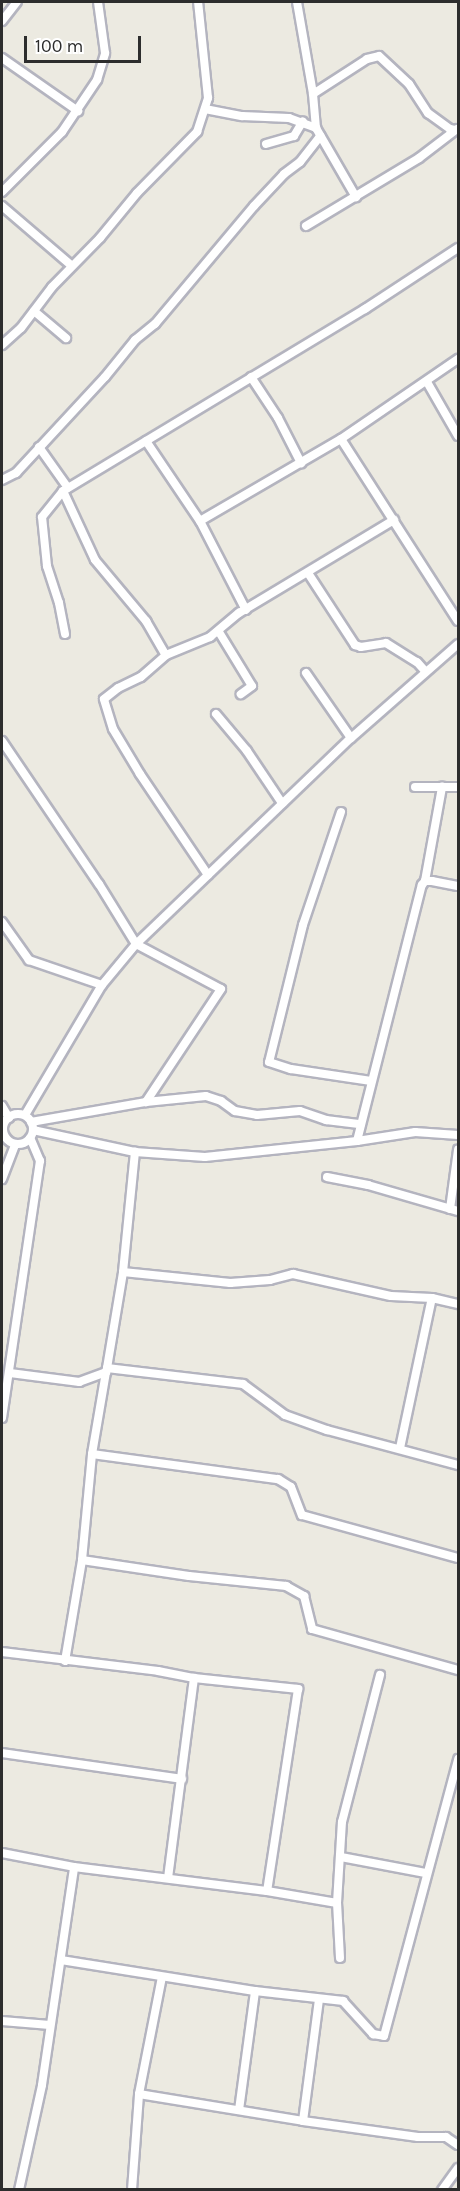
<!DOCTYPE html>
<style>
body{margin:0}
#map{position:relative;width:460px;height:2191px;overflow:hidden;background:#eceae1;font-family:Karla,sans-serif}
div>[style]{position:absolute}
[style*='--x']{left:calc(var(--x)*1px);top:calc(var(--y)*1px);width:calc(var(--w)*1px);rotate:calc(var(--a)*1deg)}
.roads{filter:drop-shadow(2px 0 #b4b4bf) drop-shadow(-2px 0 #b4b4bf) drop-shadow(0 2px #b4b4bf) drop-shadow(0 -2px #b4b4bf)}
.minor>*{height:8px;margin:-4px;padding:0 4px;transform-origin:4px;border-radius:4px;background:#fff}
.minor>.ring{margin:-4px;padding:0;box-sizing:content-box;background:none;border:8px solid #fff;border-radius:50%}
span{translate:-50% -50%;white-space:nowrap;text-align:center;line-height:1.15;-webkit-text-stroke:4.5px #fff;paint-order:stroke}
.frame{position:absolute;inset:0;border:3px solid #2d2d2d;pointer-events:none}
.scale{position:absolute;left:24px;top:36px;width:117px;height:27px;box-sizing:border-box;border:3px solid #2d2d2d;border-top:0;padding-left:8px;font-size:18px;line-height:21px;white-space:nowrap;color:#2d2d2d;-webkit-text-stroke:4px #fff;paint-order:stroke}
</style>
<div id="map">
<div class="roads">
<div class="minor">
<i style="--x:297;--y:2;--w:93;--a:80.1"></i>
<i style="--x:313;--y:94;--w:34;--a:85"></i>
<i style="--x:316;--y:128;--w:80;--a:59.9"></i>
<i style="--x:2;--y:21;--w:24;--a:-52"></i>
<i style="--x:2;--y:58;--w:93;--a:34.9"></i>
<i style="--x:313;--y:94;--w:64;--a:-32.9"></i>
<i style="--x:367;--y:59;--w:12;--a:-14"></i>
<i style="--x:379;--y:56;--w:41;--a:43"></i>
<i style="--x:409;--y:84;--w:35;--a:57"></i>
<i style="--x:428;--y:113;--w:27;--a:36"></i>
<i style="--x:450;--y:129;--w:5;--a:11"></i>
<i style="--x:205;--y:109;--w:38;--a:11"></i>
<i style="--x:242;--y:116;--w:47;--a:2.4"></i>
<i style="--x:289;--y:118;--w:29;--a:20"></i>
<i style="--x:266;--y:144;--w:29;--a:-16"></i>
<i style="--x:294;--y:136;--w:17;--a:-59"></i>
<i style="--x:2;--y:192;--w:85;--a:-45"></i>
<i style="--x:62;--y:132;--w:63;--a:-56.1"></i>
<i style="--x:97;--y:80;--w:28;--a:-73"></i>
<i style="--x:105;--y:53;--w:51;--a:-97.8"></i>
<i style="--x:2;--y:206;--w:92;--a:40.6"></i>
<i style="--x:306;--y:226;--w:132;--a:-31"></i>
<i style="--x:419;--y:158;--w:48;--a:-37.3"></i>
<i style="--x:34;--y:311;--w:42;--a:40.2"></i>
<i style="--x:2;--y:345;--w:25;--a:-42"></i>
<i style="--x:21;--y:328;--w:51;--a:-52.9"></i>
<i style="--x:52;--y:287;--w:69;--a:-45.6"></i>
<i style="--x:100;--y:238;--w:58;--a:-50.6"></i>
<i style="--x:137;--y:193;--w:86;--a:-45.5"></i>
<i style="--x:197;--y:132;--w:36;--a:-72"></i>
<i style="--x:208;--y:98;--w:97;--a:-95.9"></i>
<i style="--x:251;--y:377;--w:49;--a:56.6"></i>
<i style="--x:278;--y:418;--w:51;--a:62.9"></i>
<i style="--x:427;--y:382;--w:62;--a:60.1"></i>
<i style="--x:341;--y:439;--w:142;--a:-34.4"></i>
<i style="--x:146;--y:441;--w:97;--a:56"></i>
<i style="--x:200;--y:521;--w:100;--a:62.7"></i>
<i style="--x:39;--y:447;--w:50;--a:54.7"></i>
<i style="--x:2;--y:480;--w:16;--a:-27"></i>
<i style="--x:16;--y:473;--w:131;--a:-47.2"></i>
<i style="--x:105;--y:377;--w:48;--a:-51"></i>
<i style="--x:135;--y:340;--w:26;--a:-39"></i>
<i style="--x:155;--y:324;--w:154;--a:-50"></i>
<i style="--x:254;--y:206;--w:44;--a:-46.8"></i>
<i style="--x:284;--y:174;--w:20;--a:-37"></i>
<i style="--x:300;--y:162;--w:33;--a:-52"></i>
<i style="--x:63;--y:491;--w:76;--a:65.1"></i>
<i style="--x:95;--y:560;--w:80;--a:50.1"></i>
<i style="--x:146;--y:621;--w:39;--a:60"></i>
<i style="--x:200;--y:521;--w:163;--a:-30.2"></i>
<i style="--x:341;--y:439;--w:216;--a:57.3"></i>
<i style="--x:308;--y:573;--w:86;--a:56.9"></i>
<i style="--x:355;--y:645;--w:6;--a:18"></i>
<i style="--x:361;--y:647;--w:25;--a:-9"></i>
<i style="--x:386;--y:643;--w:36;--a:32"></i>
<i style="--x:417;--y:662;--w:13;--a:48"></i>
<i style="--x:219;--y:632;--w:63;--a:58.6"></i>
<i style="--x:252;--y:686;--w:14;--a:144"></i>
<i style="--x:65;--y:634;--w:32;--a:-101"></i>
<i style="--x:59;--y:603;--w:39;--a:-108"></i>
<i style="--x:47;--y:566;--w:49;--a:-95.8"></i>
<i style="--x:42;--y:517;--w:33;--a:-51"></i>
<i style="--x:63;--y:491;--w:353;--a:-31.1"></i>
<i style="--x:365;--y:309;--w:111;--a:-33.3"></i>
<i style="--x:306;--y:673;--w:79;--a:55.3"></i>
<i style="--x:216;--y:714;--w:48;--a:50"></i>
<i style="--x:247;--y:751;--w:63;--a:56.1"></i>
<i style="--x:2;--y:741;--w:173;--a:55.9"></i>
<i style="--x:99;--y:884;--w:70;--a:58.3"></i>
<i style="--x:136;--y:944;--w:96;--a:27.9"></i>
<i style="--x:221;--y:989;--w:136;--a:123.6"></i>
<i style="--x:146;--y:1102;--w:60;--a:-5.7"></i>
<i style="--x:206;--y:1096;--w:16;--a:18"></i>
<i style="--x:221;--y:1101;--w:17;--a:36"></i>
<i style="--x:235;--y:1111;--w:22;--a:10"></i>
<i style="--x:257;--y:1115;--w:43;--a:-5.3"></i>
<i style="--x:300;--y:1111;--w:28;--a:19"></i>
<i style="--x:326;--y:1120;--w:35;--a:7"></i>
<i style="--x:415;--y:787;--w:43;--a:0"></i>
<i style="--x:341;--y:812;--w:119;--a:108.6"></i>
<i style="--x:303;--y:925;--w:141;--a:103.9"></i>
<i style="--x:269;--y:1062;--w:23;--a:18"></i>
<i style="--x:291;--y:1069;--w:81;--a:8.5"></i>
<i style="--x:208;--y:875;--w:122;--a:-124"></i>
<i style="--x:140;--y:774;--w:52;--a:-121"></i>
<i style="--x:113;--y:729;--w:31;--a:-107"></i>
<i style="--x:104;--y:699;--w:18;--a:-38"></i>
<i style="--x:118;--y:688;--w:25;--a:-26"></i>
<i style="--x:141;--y:677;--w:33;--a:-41"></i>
<i style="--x:166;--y:655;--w:48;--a:-22.2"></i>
<i style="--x:210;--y:637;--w:38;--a:-40"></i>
<i style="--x:239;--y:613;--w:181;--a:-31"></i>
<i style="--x:425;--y:881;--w:96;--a:-79.7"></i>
<i style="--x:2;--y:922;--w:47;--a:54.6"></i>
<i style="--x:29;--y:960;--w:77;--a:18.9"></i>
<i style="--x:2;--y:1106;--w:14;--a:60"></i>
<i class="ring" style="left:3px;top:1114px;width:22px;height:22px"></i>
<i style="--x:25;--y:1115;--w:151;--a:-59.4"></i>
<i style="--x:102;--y:985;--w:53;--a:-50.3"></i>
<i style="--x:136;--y:944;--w:298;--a:-43.8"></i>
<i style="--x:351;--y:738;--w:142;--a:-41.3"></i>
<i style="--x:31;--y:1122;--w:117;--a:-9.9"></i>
<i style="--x:33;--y:1130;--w:104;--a:12.2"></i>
<i style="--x:135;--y:1152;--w:70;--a:4.1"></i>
<i style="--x:205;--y:1157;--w:153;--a:-6"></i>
<i style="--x:357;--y:1141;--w:59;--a:-8.8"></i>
<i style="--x:415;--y:1132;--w:43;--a:4"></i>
<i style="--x:357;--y:1141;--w:264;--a:-75.8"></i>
<i style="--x:422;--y:885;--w:5;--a:-53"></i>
<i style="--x:425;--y:881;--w:7;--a:0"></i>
<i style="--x:432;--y:881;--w:26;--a:11"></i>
<i style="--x:327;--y:1177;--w:42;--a:11"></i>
<i style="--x:368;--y:1185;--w:94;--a:16.1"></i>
<i style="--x:2;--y:1179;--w:36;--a:-69"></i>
<i style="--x:450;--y:1209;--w:60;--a:-82.3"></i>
<i style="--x:123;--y:1272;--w:108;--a:5.9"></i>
<i style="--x:230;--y:1283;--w:40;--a:-4.3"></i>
<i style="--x:270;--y:1280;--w:24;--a:-15"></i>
<i style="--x:293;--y:1274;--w:100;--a:12.7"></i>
<i style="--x:391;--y:1296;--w:41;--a:2.8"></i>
<i style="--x:432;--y:1298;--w:27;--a:13"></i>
<i style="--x:107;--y:1368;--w:97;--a:-80.5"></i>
<i style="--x:123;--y:1272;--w:121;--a:-84.3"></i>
<i style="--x:10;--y:1373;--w:70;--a:7.4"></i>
<i style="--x:79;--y:1382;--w:29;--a:-20"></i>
<i style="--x:106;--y:1372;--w:4;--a:-76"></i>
<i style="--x:107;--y:1368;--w:137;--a:6.7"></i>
<i style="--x:243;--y:1384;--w:52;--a:36.4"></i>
<i style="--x:285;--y:1415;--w:45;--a:19.7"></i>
<i style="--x:327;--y:1430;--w:136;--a:15"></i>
<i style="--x:2;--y:1418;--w:260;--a:-81.6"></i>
<i style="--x:40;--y:1161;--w:25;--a:-113"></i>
<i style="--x:400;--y:1448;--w:153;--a:-78"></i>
<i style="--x:92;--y:1454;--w:188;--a:7.7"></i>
<i style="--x:278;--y:1479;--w:15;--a:32"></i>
<i style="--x:291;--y:1487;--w:30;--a:69"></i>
<i style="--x:302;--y:1515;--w:162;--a:15.4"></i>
<i style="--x:82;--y:1560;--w:108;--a:8.5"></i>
<i style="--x:189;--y:1576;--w:98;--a:5.9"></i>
<i style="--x:286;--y:1586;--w:21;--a:29"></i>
<i style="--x:304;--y:1596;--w:34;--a:76"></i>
<i style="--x:312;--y:1629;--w:152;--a:15.7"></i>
<i style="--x:2;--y:1652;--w:157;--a:6.9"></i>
<i style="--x:158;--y:1671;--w:37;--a:11"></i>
<i style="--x:194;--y:1678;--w:105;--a:6"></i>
<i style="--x:298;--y:1689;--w:204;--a:98.7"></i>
<i style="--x:65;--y:1661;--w:102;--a:-80.4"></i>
<i style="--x:82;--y:1560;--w:106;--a:-84.6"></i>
<i style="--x:92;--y:1454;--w:83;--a:-80.3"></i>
<i style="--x:2;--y:1753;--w:182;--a:8.2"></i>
<i style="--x:2;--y:1853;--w:73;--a:11"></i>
<i style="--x:341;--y:1857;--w:86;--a:10.7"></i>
<i style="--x:168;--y:1878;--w:202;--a:-82.6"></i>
<i style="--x:340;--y:1958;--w:55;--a:-93.1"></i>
<i style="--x:337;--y:1903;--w:81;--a:-86.5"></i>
<i style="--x:342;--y:1822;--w:152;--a:-75.5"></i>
<i style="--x:61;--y:1960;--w:196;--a:9.1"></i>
<i style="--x:255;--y:1991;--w:89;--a:6.5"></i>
<i style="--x:343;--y:2001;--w:45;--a:47.7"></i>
<i style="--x:373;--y:2034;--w:11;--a:10"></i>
<i style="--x:384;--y:2036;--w:287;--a:-75"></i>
<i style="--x:2;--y:2021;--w:48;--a:4.8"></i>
<i style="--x:139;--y:2094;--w:166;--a:9.3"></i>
<i style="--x:303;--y:2121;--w:116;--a:7.9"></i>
<i style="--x:418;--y:2137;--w:28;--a:0"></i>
<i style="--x:446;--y:2137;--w:14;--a:34"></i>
<i style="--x:239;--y:2110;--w:120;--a:-82.3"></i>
<i style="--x:303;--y:2121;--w:123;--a:-82.5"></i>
<i style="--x:19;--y:2190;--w:107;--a:-77.6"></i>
<i style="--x:42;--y:2085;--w:220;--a:-81.6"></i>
<i style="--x:74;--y:1867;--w:194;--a:7.1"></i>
<i style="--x:267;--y:1891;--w:71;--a:9.7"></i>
<i style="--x:132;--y:2190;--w:96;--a:-85.8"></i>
<i style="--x:139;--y:2094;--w:119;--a:-78.9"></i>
<i style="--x:442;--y:2190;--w:27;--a:-54"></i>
</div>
</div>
<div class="frame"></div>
<div class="scale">100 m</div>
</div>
